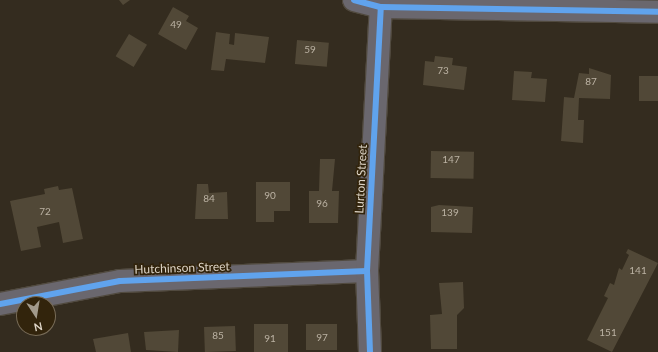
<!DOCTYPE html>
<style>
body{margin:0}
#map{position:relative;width:658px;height:352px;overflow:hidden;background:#342c1f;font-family:Lato,sans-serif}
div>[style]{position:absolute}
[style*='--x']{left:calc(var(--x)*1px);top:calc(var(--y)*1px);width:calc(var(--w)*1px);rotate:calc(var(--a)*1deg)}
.building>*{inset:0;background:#514837;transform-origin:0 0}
.roads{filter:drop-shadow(1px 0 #514a3f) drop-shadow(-1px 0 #514a3f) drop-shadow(0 1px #514a3f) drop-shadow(0 -1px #514a3f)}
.minor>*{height:22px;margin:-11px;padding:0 11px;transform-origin:11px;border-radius:11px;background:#6a676e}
.cycleway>*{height:6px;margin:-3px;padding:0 3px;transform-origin:3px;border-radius:3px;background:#60a3ed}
span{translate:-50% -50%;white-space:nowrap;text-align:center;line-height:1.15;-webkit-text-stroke:3.5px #32240c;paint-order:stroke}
.number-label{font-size:10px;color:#bbb2a3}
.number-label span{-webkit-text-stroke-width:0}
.street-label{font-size:12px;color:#ded5c7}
.north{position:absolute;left:16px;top:296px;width:40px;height:40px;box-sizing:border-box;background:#32240c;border:1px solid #776b57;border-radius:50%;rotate:168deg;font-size:11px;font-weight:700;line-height:16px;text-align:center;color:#ded5c7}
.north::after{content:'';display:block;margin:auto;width:14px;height:18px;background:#a29a8c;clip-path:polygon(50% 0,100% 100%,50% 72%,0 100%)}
</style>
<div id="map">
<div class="building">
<i style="clip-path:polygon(119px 0,130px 0,123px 5px)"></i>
<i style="clip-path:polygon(173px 7px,189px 16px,186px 21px,198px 28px,186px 50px,158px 34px)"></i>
<i style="clip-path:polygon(216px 32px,230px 34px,229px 44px,234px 45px,235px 33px,269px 37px,265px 63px,226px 59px,224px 71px,211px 70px)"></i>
<i style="left:129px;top:34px;width:21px;height:26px;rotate:31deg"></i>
<i style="left:297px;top:40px;width:32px;height:24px;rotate:5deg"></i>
<i style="clip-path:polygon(435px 56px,453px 58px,452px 65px,467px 67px,464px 90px,423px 85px,425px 61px,434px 62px)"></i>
<i style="clip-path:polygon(589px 68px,611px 75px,610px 99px,579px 98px,578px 120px,584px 120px,583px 143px,561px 141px,564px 97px,574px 98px,579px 73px,589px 74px)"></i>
<i style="clip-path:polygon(514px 71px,532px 72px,531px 78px,547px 79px,545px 102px,512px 100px)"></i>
<i style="left:639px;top:76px;width:19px;height:25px"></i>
<i style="left:431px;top:151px;width:43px;height:27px;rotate:1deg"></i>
<i style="clip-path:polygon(320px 159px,335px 159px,332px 191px,339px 191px,338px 223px,309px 223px,309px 191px,319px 191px)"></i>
<i style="clip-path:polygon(256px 182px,290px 182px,290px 211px,274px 211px,274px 222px,256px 222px)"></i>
<i style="clip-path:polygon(197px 184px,208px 184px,209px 193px,227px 192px,228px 219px,195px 219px)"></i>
<i style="clip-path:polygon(58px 186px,59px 190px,72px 188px,83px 239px,63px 243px,59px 222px,37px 227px,41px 247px,21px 251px,10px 201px,45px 194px,44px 189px)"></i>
<i style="clip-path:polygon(439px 205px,473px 207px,472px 233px,431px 232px,431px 207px)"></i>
<i style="clip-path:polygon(628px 249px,658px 263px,612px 352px,587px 340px,608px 298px,604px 296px,610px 283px,614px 285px,619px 268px,622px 270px,629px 255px,626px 253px)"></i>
<i style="clip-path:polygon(463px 282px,464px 308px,457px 315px,457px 349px,431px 349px,430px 315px,442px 314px,439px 283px)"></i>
<i style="left:288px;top:324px;width:28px;height:34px;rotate:90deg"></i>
<i style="left:306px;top:324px;width:31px;height:26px"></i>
<i style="left:235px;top:326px;width:25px;height:31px;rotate:88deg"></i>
<i style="clip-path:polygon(179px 330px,178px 352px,146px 350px,144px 332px)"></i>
<i style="clip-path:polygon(128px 333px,131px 352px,96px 352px,93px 339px)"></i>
</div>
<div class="roads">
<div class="minor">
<i style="--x:354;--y:0;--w:28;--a:15"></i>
<i style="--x:381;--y:7;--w:277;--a:1"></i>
<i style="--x:0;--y:304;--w:122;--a:-10.9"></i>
<i style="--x:120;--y:281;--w:247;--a:-2.3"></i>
<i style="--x:370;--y:352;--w:81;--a:-92.1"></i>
<i style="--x:367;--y:271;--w:264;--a:-87"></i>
</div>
</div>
<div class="cycleway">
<i style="--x:354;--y:0;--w:28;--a:15"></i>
<i style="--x:381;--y:7;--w:277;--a:1"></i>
<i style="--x:0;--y:304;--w:122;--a:-10.9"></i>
<i style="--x:120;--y:281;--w:247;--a:-2.3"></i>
<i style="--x:370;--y:352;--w:81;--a:-92.1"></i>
<i style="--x:367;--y:271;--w:264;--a:-87"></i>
</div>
<div class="number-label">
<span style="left:176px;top:25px">49</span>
<span style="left:310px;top:50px">59</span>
<span style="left:443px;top:71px">73</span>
<span style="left:591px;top:82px">87</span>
<span style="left:451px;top:160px">147</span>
<span style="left:270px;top:196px">90</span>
<span style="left:209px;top:199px">84</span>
<span style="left:322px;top:204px">96</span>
<span style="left:45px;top:212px">72</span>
<span style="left:450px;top:213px">139</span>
<span style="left:638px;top:271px">141</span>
<span style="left:608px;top:333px">151</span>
<span style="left:218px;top:336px">85</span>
<span style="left:322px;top:338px">97</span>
<span style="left:270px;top:339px">91</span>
</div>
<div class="street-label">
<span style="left:361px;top:179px;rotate:-87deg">Lurton Street</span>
<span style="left:182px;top:268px;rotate:-2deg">Hutchinson Street</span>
</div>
<div class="north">N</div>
</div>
